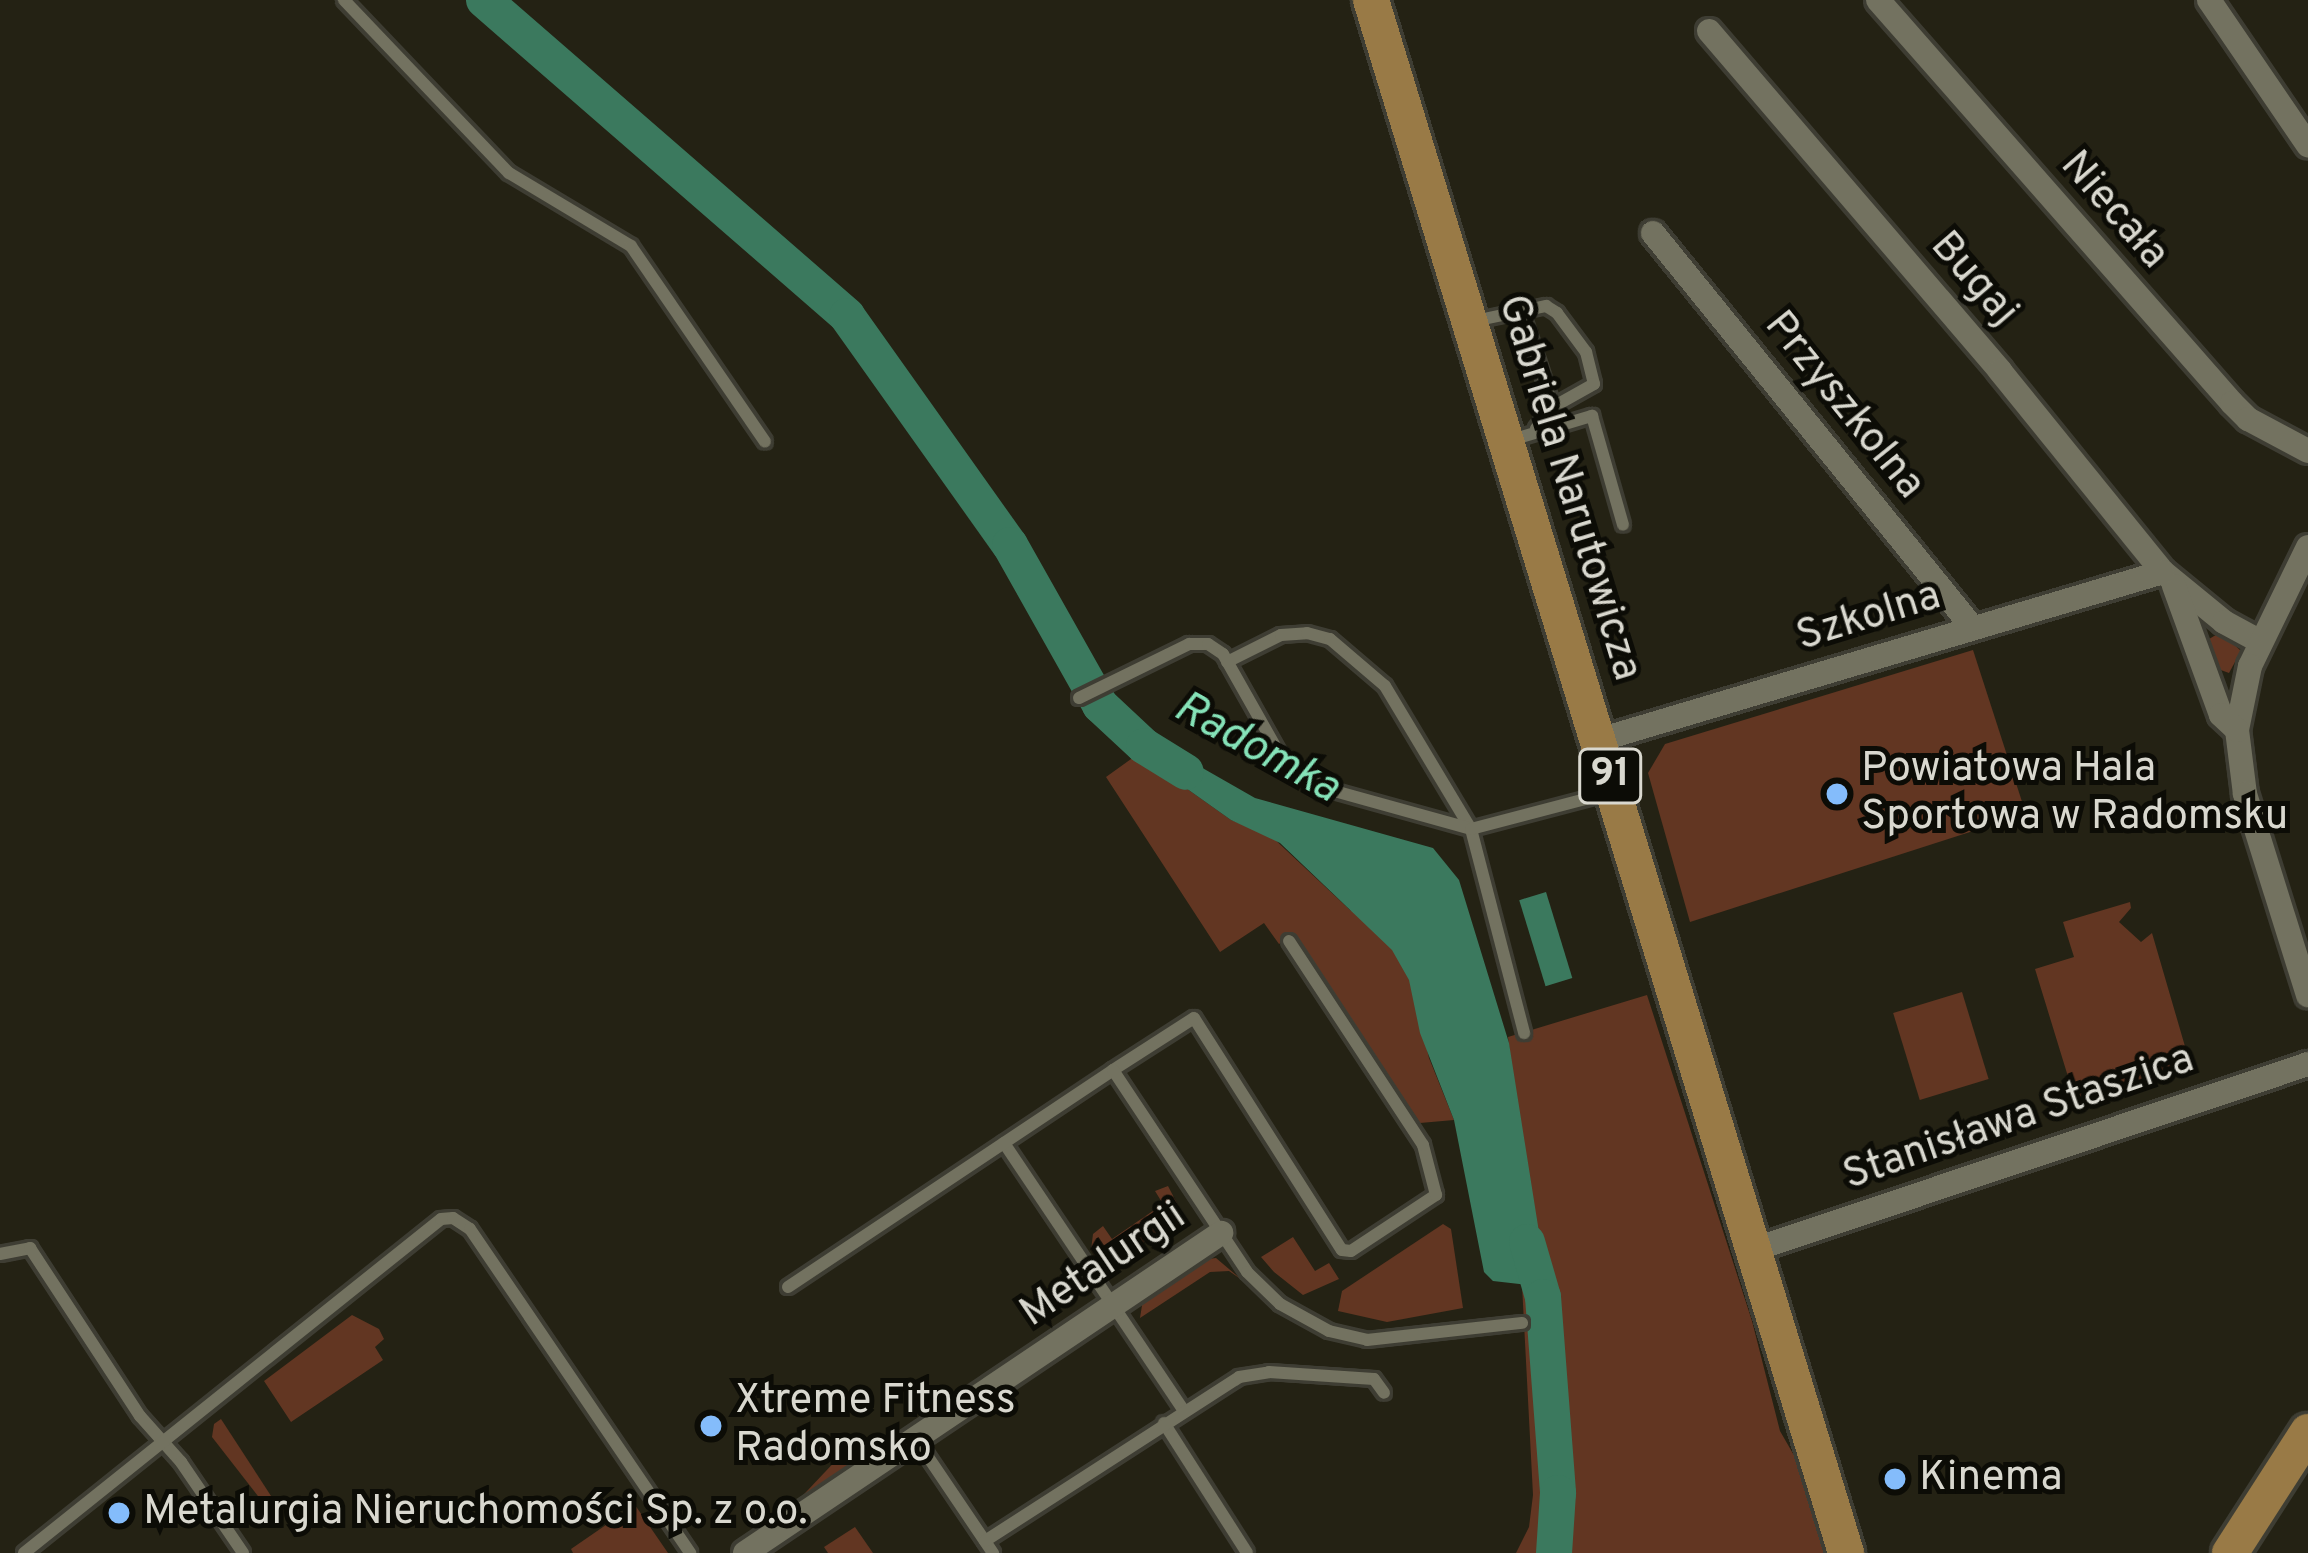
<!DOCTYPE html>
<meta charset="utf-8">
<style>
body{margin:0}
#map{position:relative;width:2308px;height:1553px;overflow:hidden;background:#242214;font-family:Overpass,sans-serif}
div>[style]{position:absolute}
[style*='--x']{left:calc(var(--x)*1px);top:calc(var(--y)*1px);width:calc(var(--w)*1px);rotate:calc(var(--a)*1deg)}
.green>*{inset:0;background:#623622;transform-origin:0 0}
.water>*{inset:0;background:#3b795e;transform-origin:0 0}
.river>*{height:36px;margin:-18px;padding:0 18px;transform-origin:18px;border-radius:18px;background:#3b795e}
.roads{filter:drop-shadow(3px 0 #3e3d33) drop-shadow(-3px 0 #3e3d33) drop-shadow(0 3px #3e3d33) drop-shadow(0 -3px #3e3d33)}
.service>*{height:12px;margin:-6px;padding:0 6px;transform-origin:6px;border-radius:6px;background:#737260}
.minor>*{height:24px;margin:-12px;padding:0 12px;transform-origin:12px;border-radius:12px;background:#737260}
.primary>*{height:36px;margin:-18px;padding:0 18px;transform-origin:18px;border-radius:18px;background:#997a46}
.dots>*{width:33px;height:33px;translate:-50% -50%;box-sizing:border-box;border:6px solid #0c0c06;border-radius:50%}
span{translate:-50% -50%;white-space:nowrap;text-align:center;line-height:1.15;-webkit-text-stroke:10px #0c0c06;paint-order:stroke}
.shield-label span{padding:3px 9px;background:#0c0c06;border:3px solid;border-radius:9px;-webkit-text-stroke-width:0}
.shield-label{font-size:39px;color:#d9d8cf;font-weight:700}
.street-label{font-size:42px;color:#d9d8cf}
.poi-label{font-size:42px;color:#d9d8cf}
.left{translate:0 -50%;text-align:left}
.water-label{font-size:45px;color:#85e2b8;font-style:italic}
</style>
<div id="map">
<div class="green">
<i style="clip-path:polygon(2221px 632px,2241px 651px,2229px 673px,2218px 669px,2209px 639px)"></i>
<i style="clip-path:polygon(1973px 650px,2026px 814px,1690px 922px,1648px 773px,1665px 744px)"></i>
<i style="clip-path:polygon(1138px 754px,1231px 820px,1269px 834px,1350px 910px,1401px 934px,1429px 1058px,1454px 1120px,1420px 1123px,1295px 934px,1279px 944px,1264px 923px,1220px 952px,1106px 777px)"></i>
<i style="clip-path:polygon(2130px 902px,2131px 908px,2119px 922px,2141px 942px,2152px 933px,2191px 1067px,2077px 1106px,2035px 969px,2074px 957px,2063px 922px)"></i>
<i style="left:1962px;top:992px;width:91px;height:72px;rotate:73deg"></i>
<i style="clip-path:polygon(1647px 995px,1752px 1321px,1780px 1431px,1803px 1471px,1826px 1553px,1516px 1553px,1529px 1527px,1533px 1495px,1522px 1285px,1538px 1286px,1508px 1037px)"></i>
<i style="clip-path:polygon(1168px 1186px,1183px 1215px,1104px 1270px,1091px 1250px,1093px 1234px,1103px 1226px,1112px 1239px,1163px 1204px,1155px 1191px)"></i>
<i style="clip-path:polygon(1443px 1224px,1451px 1229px,1463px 1308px,1387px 1322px,1338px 1311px,1342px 1291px)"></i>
<i style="clip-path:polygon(1293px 1237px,1315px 1271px,1329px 1263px,1339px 1279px,1303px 1295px,1274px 1272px,1261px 1257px)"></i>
<i style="clip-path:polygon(1216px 1258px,1242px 1280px,1229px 1271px,1210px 1272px,1140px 1318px,1143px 1299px,1200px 1260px)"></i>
<i style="clip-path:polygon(352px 1315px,379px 1329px,384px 1339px,375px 1347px,383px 1360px,291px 1422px,264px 1381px)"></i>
<i style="clip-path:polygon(221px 1419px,273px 1499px,265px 1505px,212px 1437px,214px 1424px)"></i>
<i style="clip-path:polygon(842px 1454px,851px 1468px,790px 1509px)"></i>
<i style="clip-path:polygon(635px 1505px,668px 1553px,573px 1553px,571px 1549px)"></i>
<i style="clip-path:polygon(855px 1527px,873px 1553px,828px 1553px,824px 1547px)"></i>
</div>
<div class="water">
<i style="clip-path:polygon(1157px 742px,1255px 798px,1433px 848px,1459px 880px,1509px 1043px,1545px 1270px,1538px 1286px,1493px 1281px,1484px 1272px,1454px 1120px,1420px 1033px,1409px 980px,1392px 950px,1280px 843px,1231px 820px,1138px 754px)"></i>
<i style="left:1546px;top:892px;width:90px;height:28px;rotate:73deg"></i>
</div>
<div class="river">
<i style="--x:484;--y:0;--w:481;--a:41"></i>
<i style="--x:847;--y:316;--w:281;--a:54.6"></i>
<i style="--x:1010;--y:545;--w:184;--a:60.6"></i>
<i style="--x:1100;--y:705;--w:60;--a:43"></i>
<i style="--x:1144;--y:746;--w:49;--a:31.8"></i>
<i style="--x:1527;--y:1242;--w:57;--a:73.8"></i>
<i style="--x:1543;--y:1297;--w:197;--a:85.6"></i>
<i style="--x:1558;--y:1493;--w:60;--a:93.8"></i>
</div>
<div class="roads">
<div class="service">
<i style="--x:344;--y:0;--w:239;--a:46.4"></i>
<i style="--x:509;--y:173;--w:142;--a:30.9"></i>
<i style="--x:631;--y:246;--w:237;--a:55.6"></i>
<i style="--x:1521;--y:310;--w:102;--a:71.7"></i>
<i style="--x:1553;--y:407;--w:28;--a:128"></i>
<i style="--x:1474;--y:321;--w:74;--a:-11.8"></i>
<i style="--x:1546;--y:306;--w:13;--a:32"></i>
<i style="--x:1557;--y:313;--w:49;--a:53.4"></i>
<i style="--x:1586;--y:352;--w:33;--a:76"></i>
<i style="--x:1594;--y:384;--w:47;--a:150.7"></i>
<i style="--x:1508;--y:441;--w:88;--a:-16.6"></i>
<i style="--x:1592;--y:416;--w:113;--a:74.1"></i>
<i style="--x:1227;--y:662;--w:60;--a:-26.6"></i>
<i style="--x:1281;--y:635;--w:26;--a:-4"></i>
<i style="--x:1307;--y:633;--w:24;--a:15"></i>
<i style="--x:1330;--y:639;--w:72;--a:40.5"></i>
<i style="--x:1385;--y:686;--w:167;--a:59"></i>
<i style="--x:1471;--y:829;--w:211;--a:75.4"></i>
<i style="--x:1079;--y:698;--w:123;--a:-26.1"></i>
<i style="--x:1189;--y:644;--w:19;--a:0"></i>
<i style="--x:1208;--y:644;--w:18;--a:34"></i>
<i style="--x:1223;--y:654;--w:114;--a:60.5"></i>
<i style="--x:1279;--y:753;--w:26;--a:43"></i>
<i style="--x:1298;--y:771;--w:45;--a:27.7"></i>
<i style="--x:1338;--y:792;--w:138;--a:15.5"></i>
<i style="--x:1471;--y:829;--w:146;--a:-14.7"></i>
<i style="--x:1113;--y:1070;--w:96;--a:-32.7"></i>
<i style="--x:1194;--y:1018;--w:275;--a:57.5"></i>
<i style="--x:1342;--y:1250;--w:9;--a:6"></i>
<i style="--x:1351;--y:1251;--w:102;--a:-33.4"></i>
<i style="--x:1436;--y:1195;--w:52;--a:-104.6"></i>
<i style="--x:1423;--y:1145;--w:244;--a:-123.3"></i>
<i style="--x:1004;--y:1143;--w:323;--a:56.1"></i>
<i style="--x:0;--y:1254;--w:31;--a:-11"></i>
<i style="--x:30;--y:1248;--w:201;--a:56.8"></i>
<i style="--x:140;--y:1416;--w:62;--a:48.3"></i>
<i style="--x:181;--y:1462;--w:110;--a:55.7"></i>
<i style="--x:788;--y:1287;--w:391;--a:-33.7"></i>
<i style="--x:1113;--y:1070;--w:242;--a:56.4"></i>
<i style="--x:1247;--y:1272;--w:46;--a:44.1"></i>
<i style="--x:1280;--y:1304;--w:56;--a:28.9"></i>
<i style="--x:1329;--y:1331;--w:39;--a:13"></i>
<i style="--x:1367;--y:1340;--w:156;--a:-6.3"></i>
<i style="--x:1164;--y:1423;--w:154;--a:57.4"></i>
<i style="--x:916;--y:1439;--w:138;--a:56"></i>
<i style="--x:985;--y:1541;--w:302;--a:-32.8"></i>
<i style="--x:1239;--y:1377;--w:30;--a:-9"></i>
<i style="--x:1269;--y:1372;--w:105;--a:3.8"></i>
<i style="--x:1374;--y:1379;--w:17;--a:54"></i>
<i style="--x:24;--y:1553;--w:534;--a:-38.69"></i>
<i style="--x:441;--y:1219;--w:12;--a:-5"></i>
<i style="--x:453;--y:1218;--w:20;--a:33"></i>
<i style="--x:470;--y:1229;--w:392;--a:55.8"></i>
</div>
<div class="minor">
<i style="--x:1878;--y:0;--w:536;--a:48.7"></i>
<i style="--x:2232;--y:403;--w:23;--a:45"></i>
<i style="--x:2248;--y:419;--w:68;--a:28.1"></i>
<i style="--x:2209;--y:0;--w:176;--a:55.7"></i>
<i style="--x:1709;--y:31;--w:448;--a:49.4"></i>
<i style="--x:2000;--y:371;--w:259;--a:51"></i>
<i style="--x:2163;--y:572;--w:79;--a:39.3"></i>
<i style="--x:2224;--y:622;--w:42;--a:28.4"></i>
<i style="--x:1653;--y:233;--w:508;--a:50.99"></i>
<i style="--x:2308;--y:547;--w:132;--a:116"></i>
<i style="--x:2250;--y:666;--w:65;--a:101.5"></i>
<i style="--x:2237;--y:730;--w:64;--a:82.9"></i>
<i style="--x:2245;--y:794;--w:211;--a:72.6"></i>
<i style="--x:2174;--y:586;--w:137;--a:70"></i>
<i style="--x:2221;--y:715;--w:22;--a:43"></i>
<i style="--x:1599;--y:740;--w:588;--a:-16.59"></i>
<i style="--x:1756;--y:1249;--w:582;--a:-18.53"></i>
<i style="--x:745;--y:1553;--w:574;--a:-33.91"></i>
</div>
<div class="primary">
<i style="--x:1371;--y:0;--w:1624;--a:72.99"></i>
<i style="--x:2230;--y:1553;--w:144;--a:-57.2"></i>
</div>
</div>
<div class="dots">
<i style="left:1837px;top:794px;background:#84bcfb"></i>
<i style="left:711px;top:1426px;background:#84bcfb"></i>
<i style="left:1895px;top:1479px;background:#84bcfb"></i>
<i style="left:119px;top:1513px;background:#84bcfb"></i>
</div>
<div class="shield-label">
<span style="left:1610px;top:776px">91</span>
</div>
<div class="street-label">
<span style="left:2113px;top:211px;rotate:49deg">Niecała</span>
<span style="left:1973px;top:280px;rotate:49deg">Bugaj</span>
<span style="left:1843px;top:406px;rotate:51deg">Przyszkolna</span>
<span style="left:1568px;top:488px;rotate:73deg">Gabriela Narutowicza</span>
<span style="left:1869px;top:618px;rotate:-17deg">Szkolna</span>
<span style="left:2019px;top:1119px;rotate:-19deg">Stanisława Staszica</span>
<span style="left:1104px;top:1266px;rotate:-34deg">Metalurgii</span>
</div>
<div class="poi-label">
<span class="left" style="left:1861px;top:794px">Powiatowa Hala<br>Sportowa w Radomsku</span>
<span class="left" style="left:735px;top:1426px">Xtreme Fitness<br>Radomsko</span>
<span class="left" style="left:1919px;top:1479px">Kinema</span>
<span class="left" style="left:143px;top:1513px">Metalurgia Nieruchomości Sp. z o.o.</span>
</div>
<div class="water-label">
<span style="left:1256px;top:749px;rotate:29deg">Radomka</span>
</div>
</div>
